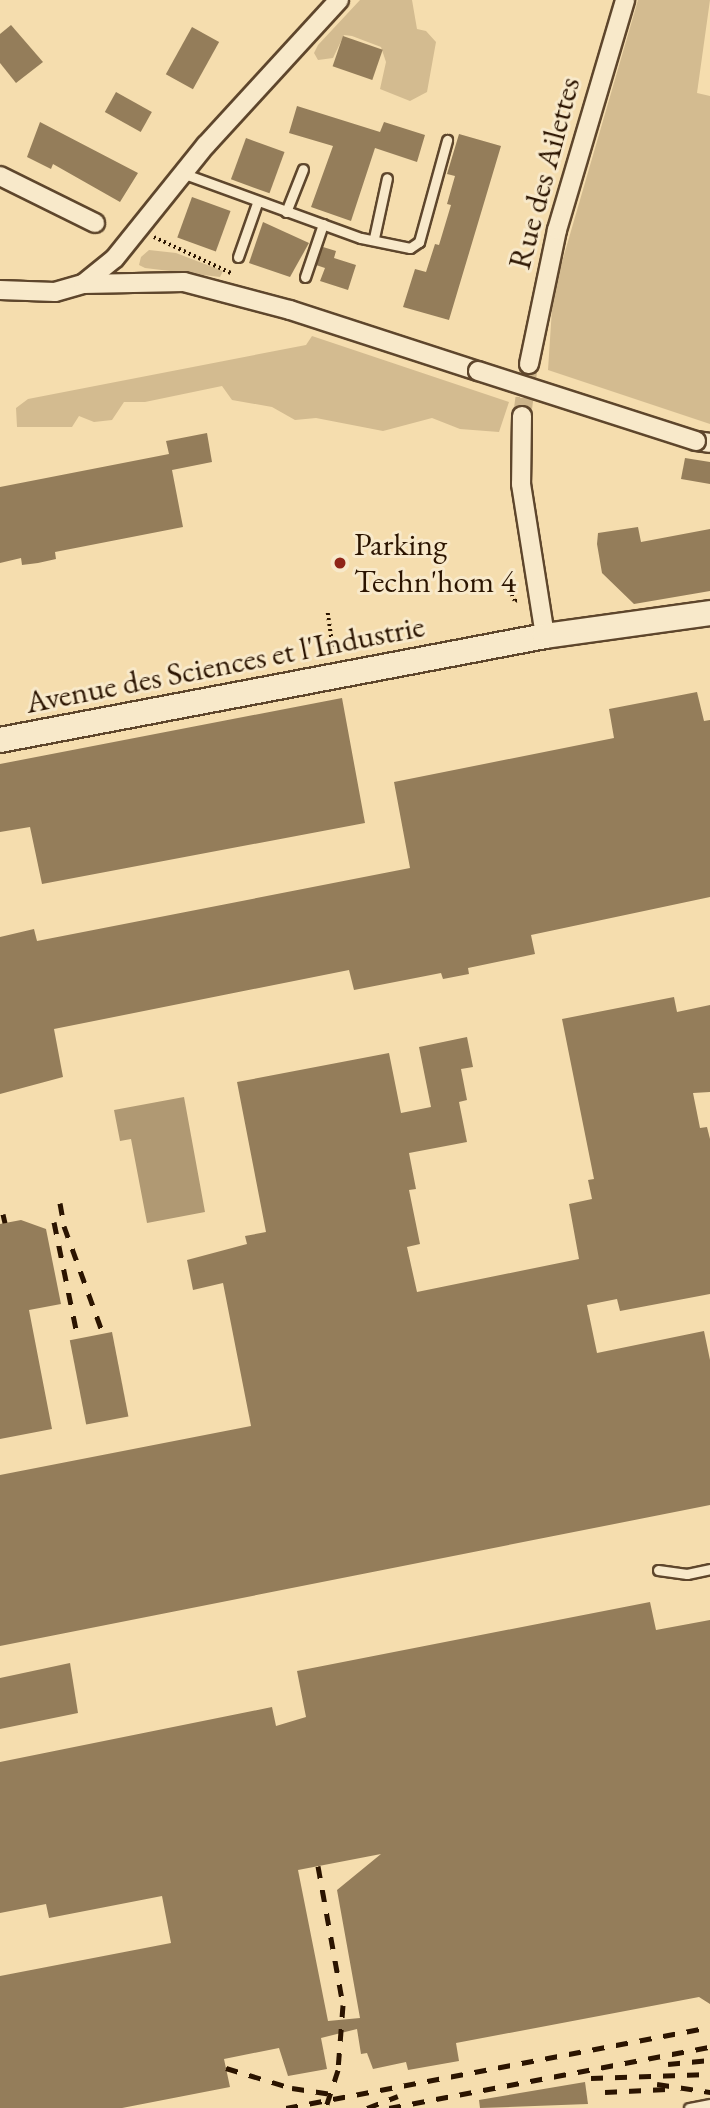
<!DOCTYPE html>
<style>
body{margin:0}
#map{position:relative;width:710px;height:2108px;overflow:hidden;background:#f5ddae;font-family:"EB Garamond",serif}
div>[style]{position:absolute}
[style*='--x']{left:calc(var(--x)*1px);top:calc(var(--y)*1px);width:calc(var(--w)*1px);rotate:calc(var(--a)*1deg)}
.green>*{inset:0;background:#d3bb90}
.water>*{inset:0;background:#b09973}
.building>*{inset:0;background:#947d5a;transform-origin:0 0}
.street-tunnel>*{height:18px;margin-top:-9px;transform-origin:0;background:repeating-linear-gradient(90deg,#cdb58b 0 18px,transparent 0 27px)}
.path>*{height:3.5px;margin-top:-1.75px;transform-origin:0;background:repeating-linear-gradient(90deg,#2b1400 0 2px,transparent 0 5.5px)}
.roads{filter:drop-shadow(2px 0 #5e462c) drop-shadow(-2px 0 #5e462c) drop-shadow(0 2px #5e462c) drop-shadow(0 -2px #5e462c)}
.lane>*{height:9px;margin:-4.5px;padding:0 4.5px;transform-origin:4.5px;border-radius:4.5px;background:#f8e9ca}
.street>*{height:18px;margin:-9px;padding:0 9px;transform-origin:9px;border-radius:9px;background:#f8e9ca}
.secondary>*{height:24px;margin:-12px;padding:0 12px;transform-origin:12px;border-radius:12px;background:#f8e9ca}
.rail>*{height:5px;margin-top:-2.5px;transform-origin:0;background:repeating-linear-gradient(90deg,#2b1400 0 12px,transparent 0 24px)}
.bridges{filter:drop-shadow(2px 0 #5e462c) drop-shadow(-2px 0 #5e462c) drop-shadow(0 2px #5e462c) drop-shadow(0 -2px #5e462c)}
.street-bridge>*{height:18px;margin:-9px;padding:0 9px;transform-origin:9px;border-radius:9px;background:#f8e9ca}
.dots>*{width:19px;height:19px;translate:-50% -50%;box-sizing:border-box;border:4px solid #f8e9ca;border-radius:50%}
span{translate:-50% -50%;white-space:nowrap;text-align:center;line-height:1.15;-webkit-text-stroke:6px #f8e9ca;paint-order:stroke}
.street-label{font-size:32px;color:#2b1400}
.poi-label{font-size:32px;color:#2b1400}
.left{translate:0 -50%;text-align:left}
</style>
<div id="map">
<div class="green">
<i style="clip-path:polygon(360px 0,412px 0,417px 29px,426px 31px,436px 42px,427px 92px,410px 101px,380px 89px,386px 62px,381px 47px,352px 36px,344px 35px,333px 58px,318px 60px,314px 53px,318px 45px)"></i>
<i style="clip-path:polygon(638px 0,710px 0,697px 93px,710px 96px,710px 424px,548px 370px,553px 293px)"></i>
<i style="clip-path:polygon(149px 250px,176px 253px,223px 271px,220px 277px,145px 268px,139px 265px,141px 257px)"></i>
<i style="clip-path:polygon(312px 336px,509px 402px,499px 432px,460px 429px,432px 418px,383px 431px,316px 418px,295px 420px,272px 407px,232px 400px,222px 386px,145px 402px,124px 402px,112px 420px,94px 422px,79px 416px,72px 427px,17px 427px,16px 408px,28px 399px,306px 345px)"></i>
</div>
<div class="water">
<i style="clip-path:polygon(184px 1097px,205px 1212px,147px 1223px,131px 1139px,120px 1141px,114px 1110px)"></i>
</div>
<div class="building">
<i style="clip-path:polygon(11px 25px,43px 62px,16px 83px,0 63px,0 34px)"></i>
<i style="left:192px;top:27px;width:31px;height:54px;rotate:29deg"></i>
<i style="left:343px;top:36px;width:42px;height:32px;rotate:19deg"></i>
<i style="left:116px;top:92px;width:41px;height:23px;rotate:29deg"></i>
<i style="clip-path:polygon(297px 106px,380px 132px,384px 122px,425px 135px,417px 162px,375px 148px,351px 221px,311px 207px,333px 146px,289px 133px)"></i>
<i style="clip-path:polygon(40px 122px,138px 173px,120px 202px,53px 164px,51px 169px,27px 157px)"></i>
<i style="clip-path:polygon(459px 134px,501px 146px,449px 320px,403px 307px,415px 269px,426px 272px,435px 244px,439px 245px,451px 205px,447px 204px,455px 176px,447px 174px)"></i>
<i style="left:246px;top:138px;width:41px;height:44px;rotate:20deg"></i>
<i style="left:192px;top:197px;width:41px;height:43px;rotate:20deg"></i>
<i style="clip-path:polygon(263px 222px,309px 243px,290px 277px,249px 263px)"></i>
<i style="clip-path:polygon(323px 247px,336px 251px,334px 258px,356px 265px,348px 290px,320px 281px,325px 268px,316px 265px)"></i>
<i style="clip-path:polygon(207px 433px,212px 462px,172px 470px,183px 527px,55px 552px,56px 559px,38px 563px,22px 565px,21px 558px,0 563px,0 487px,169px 454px,166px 441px)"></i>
<i style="clip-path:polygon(685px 458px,710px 462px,710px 484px,681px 479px)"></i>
<i style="clip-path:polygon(638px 527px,641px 542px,710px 529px,710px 591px,634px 604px,602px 573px,597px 544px,598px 533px)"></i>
<i style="clip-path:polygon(697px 692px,704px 721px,710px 720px,710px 897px,531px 935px,535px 954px,468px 968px,469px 974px,443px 979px,441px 973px,354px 990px,349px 970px,54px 1029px,63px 1077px,0 1094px,0 937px,34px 929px,37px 941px,410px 868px,394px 782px,614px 738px,609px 709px)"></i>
<i style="clip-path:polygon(342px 698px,365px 823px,42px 884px,30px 827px,0 832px,0 764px)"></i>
<i style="clip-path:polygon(674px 997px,677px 1012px,710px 1005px,710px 1092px,693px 1093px,700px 1128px,707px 1127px,710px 1139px,710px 1294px,620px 1311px,617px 1299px,587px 1305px,597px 1353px,704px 1331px,710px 1360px,710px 1505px,0 1646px,0 1475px,251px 1426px,223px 1283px,193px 1290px,187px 1260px,247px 1244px,245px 1236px,266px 1232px,237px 1082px,389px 1053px,401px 1113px,431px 1107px,419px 1047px,467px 1037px,473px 1067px,461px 1069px,467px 1100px,459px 1102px,467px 1142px,409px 1153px,416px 1189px,409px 1190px,420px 1244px,407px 1247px,417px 1292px,579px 1259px,569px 1204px,592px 1199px,588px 1180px,594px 1179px,562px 1019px)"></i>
<i style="clip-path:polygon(21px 1220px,46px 1229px,61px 1304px,29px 1310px,52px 1429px,0 1439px,0 1224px)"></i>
<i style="left:112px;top:1332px;width:86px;height:43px;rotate:79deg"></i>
<i style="clip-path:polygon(evenodd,650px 1602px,656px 1630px,710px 1620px,710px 2004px,699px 1997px,456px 2043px,459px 2061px,408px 2070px,406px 2062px,373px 2069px,367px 2053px,361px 2054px,357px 2029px,321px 2038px,327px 2069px,288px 2076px,279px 2048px,224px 2059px,230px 2087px,122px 2108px,0 2108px,0 1976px,171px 1943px,162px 1896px,49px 1918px,46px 1904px,0 1913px,0 1762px,272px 1707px,276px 1726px,306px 1717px,297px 1671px,650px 1602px,381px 1854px,337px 1890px,360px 2018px,328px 2021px,298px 1870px,381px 1854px)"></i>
<i style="clip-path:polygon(70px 1663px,78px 1713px,0 1729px,0 1678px)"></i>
<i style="clip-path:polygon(585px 2082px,588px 2104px,480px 2108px,479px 2100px)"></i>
</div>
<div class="street-tunnel">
<i style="--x:522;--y:416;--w:52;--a:-82.3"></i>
</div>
<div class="path">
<i style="--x:154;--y:237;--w:87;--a:25.1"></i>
<i style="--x:508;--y:584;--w:18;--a:68"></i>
<i style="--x:515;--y:601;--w:5;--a:-22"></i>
<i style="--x:328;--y:613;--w:43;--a:82.1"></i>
</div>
<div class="roads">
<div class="lane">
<i style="--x:182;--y:173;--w:190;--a:20"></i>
<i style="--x:361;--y:238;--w:50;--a:11.5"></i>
<i style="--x:410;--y:248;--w:11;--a:-34"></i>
<i style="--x:419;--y:242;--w:106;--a:-74.6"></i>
<i style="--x:286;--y:212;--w:46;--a:-68.4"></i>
<i style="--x:374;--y:238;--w:61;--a:-77.8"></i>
<i style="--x:238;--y:257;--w:57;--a:-70.6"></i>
<i style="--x:305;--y:277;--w:56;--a:-71.2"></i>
<i style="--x:658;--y:1570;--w:29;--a:8"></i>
<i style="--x:687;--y:1574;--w:24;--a:-12"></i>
<i style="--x:689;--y:2108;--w:21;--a:-11"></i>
</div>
<div class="street">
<i style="--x:0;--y:176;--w:106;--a:26.3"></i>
<i style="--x:83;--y:284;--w:101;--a:-1.1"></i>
<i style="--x:184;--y:282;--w:110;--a:14.8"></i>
<i style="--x:290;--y:310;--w:198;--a:18"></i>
<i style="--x:0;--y:290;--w:55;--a:2.1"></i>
<i style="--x:55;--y:292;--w:29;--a:-16"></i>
<i style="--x:83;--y:284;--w:41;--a:-39.1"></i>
<i style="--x:115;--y:258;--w:145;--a:-51.2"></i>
<i style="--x:206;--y:145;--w:197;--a:-47.5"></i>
<i style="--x:529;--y:364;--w:137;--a:-78.2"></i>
<i style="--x:557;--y:230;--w:240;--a:-73.5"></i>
<i style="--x:522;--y:416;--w:68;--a:90.8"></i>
<i style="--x:521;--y:484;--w:154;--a:81"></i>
<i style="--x:696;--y:441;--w:14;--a:8"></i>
</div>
<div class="secondary">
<i style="--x:0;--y:740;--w:555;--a:-10.8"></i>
<i style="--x:545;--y:636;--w:167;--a:-7.9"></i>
</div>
</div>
<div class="rail">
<i style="--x:60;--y:1203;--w:23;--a:80"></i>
<i style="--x:64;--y:1226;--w:115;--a:70.1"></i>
<i style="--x:3;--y:1214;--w:9;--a:77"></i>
<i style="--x:54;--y:1222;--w:119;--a:78.4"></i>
<i style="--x:318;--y:1866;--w:141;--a:79.8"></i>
<i style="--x:343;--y:2005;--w:65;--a:94.4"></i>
<i style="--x:338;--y:2070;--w:40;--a:108"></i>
<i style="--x:668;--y:2064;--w:42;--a:-5.4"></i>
<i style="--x:226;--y:2068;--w:69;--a:16.9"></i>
<i style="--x:292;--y:2088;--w:40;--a:8.5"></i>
<i style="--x:591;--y:2078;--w:119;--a:-1.9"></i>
<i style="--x:657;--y:2084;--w:54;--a:8.6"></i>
<i style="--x:605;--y:2092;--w:62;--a:-2.8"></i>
<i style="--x:286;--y:2108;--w:432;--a:-10.8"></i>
<i style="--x:367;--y:2108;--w:33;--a:-21"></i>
<i style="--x:389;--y:2108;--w:327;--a:-10.8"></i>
</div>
<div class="bridges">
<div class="street-bridge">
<i style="--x:478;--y:371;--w:229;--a:17.8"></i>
</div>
</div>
<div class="dots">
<i style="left:340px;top:563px;background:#8f2418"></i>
</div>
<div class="street-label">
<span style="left:544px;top:173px;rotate:-75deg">Rue des Ailettes</span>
<span style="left:225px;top:664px;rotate:-11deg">Avenue des Sciences et l'Industrie</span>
</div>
<div class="poi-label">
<span class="left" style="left:354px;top:563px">Parking<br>Techn'hom 4</span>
</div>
</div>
